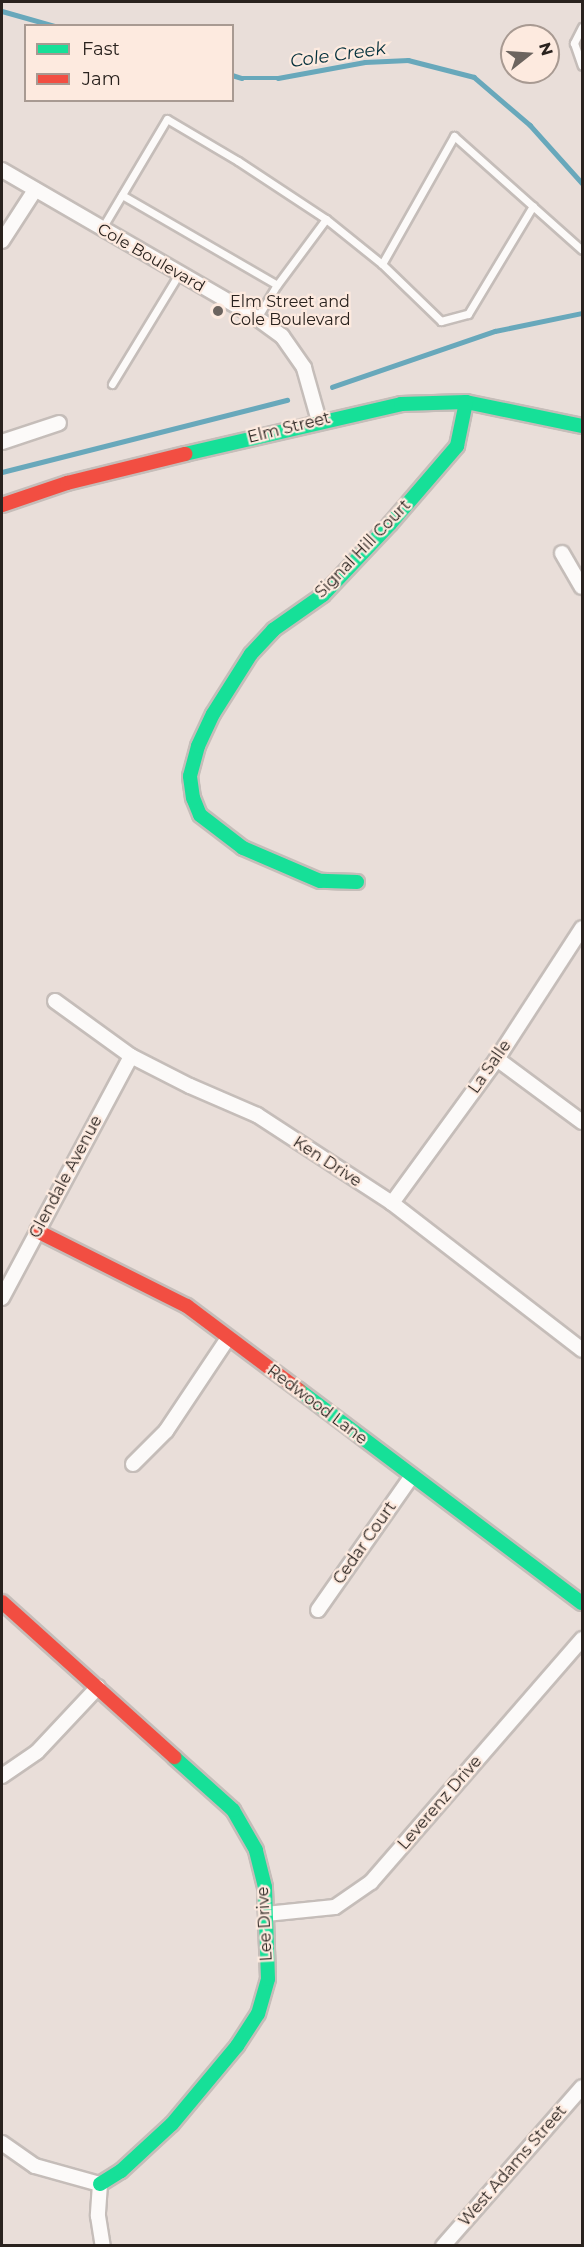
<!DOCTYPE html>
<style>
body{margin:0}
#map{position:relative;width:584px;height:2247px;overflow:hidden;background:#e9ded9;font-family:Montserrat,sans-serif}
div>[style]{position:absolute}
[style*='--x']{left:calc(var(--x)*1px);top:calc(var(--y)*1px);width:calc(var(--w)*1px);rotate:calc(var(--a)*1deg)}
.stream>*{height:4.5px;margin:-2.25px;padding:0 2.25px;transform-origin:2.25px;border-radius:2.25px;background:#68a8bb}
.roads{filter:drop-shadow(2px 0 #c5bdb9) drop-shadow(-2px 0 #c5bdb9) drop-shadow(0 2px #c5bdb9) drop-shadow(0 -2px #c5bdb9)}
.lane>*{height:7px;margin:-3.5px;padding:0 3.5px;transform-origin:3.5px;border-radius:3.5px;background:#fcfaf9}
.street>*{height:14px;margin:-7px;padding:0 7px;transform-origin:7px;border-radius:7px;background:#fcfaf9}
.fast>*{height:14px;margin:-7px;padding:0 7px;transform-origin:7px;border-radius:7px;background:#16e098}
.jam>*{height:14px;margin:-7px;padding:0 7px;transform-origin:7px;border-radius:7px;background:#f24e42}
.dots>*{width:16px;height:16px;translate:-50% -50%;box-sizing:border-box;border:3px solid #fdeadf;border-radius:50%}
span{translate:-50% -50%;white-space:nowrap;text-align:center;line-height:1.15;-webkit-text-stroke:4.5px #fdeadf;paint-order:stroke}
.street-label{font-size:16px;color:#29221e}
.poi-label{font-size:16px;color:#29221e}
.left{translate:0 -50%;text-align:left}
.water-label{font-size:18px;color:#022f3b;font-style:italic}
.frame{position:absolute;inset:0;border:3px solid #29221e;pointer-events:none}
.legend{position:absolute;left:24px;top:24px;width:210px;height:78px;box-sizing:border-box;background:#fdeadf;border:2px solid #a89a92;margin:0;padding:8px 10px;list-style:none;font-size:18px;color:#29221e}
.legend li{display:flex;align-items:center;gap:12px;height:30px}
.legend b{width:30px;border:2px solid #a89a92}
.north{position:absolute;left:500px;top:24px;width:60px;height:60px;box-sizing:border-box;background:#fdeadf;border:2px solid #a89a92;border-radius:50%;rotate:73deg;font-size:16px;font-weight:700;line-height:24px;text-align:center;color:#29221e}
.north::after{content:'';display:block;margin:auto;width:21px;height:27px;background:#6c645f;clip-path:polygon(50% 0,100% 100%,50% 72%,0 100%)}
</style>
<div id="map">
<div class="stream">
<i style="--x:2;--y:11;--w:55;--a:15.8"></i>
<i style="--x:232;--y:75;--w:10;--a:17"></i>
<i style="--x:242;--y:78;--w:36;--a:0"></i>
<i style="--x:278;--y:78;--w:88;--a:-10.4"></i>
<i style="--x:365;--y:62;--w:43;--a:-2.7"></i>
<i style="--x:408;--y:60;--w:68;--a:14.4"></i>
<i style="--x:474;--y:77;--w:74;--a:40.6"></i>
<i style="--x:530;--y:125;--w:78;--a:48.1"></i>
<i style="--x:332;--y:387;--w:172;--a:-19"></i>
<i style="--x:495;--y:331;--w:89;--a:-11.7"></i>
<i style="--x:2;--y:472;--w:294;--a:-14.2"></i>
</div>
<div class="roads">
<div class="lane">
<i style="--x:582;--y:27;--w:18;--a:117"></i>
<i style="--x:574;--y:43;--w:24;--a:71"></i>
<i style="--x:122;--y:195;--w:179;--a:30.1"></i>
<i style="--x:101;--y:230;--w:129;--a:-59.3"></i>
<i style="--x:167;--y:119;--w:82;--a:30.6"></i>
<i style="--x:238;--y:161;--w:105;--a:33.4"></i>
<i style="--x:326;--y:219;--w:72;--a:38.8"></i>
<i style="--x:382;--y:264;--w:147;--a:-60.6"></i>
<i style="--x:454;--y:136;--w:171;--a:41.7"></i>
<i style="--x:382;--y:264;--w:82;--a:44"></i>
<i style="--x:441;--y:321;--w:28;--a:-15"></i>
<i style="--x:468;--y:314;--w:126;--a:-59"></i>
<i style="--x:257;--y:318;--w:39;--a:-59"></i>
<i style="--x:277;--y:285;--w:82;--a:-53.4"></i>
<i style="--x:112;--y:384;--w:129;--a:-58.7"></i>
</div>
<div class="street">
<i style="--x:2;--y:170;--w:295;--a:30.1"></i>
<i style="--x:257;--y:318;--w:31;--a:36"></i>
<i style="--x:282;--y:336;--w:39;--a:55"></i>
<i style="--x:304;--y:368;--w:55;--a:74.2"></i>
<i style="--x:2;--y:241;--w:61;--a:-57.1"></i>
<i style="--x:2;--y:442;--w:60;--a:-18.4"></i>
<i style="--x:562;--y:553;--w:39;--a:60"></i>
<i style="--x:55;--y:1001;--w:94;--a:35.9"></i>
<i style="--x:131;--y:1056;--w:66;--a:27"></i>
<i style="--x:190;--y:1086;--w:73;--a:23.4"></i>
<i style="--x:257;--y:1115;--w:161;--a:33.1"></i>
<i style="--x:392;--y:1203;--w:240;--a:37.7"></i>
<i style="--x:497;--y:1059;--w:106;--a:36.5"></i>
<i style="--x:392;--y:1203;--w:178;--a:-53.9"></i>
<i style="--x:497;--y:1059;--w:156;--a:-57"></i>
<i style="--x:2;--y:1298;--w:274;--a:-61.9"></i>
<i style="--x:133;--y:1464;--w:47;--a:-45"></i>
<i style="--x:166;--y:1431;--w:112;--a:-56.3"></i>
<i style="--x:318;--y:1610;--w:164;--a:-55"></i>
<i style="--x:2;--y:1776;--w:42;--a:-34.4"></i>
<i style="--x:37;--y:1752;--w:89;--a:-46.8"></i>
<i style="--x:266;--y:1914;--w:69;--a:-5.8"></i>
<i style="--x:335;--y:1907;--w:44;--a:-34.8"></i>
<i style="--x:371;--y:1882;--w:322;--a:-49"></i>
<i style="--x:2;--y:2143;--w:40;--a:34.9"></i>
<i style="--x:35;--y:2166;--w:67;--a:15.5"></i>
<i style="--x:100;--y:2184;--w:32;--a:94"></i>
<i style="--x:98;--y:2216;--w:30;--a:81"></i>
<i style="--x:443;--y:2246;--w:211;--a:-48.8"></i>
</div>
<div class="fast">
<i style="--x:185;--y:454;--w:222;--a:-13"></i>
<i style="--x:401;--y:404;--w:65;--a:-1.8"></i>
<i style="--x:466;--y:402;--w:118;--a:11.7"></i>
<i style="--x:357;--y:882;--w:37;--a:-178"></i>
<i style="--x:320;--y:881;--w:84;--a:-156.8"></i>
<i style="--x:243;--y:848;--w:54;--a:-142.5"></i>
<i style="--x:200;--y:815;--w:18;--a:-112"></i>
<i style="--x:193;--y:798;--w:22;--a:-98"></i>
<i style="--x:190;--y:776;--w:31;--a:-75"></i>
<i style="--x:198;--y:746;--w:35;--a:-65"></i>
<i style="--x:213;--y:714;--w:71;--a:-57.7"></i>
<i style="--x:251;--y:654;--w:33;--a:-47"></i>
<i style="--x:273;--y:630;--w:61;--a:-35"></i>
<i style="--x:323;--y:595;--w:98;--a:-46.7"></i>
<i style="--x:390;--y:524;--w:103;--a:-49.3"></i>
<i style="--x:457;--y:446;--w:45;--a:-78.4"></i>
<i style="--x:299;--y:1390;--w:354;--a:37"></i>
<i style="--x:100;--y:2184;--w:25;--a:-32"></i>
<i style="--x:121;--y:2171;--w:69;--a:-42.7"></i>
<i style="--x:172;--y:2124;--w:102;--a:-50.2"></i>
<i style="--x:237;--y:2046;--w:38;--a:-57"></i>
<i style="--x:258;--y:2014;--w:36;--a:-74"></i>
<i style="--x:268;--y:1979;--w:92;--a:-91.9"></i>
<i style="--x:265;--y:1887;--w:38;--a:-104"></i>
<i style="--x:256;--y:1850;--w:46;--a:-119.9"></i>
<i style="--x:233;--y:1810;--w:79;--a:-138.1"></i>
</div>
<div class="jam">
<i style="--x:2;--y:505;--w:69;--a:-18.7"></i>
<i style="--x:67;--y:483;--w:122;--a:-13.8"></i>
<i style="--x:37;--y:1231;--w:168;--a:26.6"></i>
<i style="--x:187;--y:1306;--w:140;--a:36.9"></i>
<i style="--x:2;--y:1602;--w:232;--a:42"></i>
</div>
</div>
<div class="dots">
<i style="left:218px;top:311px;background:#6c645f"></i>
</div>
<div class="street-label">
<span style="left:151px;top:258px;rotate:30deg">Cole Boulevard</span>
<span style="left:289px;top:428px;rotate:-14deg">Elm Street</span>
<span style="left:363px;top:549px;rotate:-46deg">Signal Hill Court</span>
<span style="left:490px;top:1067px;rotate:-55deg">La Salle</span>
<span style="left:327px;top:1162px;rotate:33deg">Ken Drive</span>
<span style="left:66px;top:1177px;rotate:-62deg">Glendale Avenue</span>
<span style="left:317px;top:1405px;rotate:37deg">Redwood Lane</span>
<span style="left:365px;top:1543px;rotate:-55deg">Cedar Court</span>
<span style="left:440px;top:1803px;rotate:-49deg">Leverenz Drive</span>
<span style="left:265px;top:1924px;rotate:-93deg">Lee Drive</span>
<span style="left:513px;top:2166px;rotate:-49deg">West Adams Street</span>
</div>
<div class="poi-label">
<span class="left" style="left:230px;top:311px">Elm Street and<br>Cole Boulevard</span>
</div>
<div class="water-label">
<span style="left:338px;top:55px;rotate:-8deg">Cole Creek</span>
</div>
<div class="frame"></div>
<ul class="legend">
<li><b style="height:8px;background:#16e098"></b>Fast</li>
<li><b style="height:8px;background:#f24e42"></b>Jam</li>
</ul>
<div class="north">N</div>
</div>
